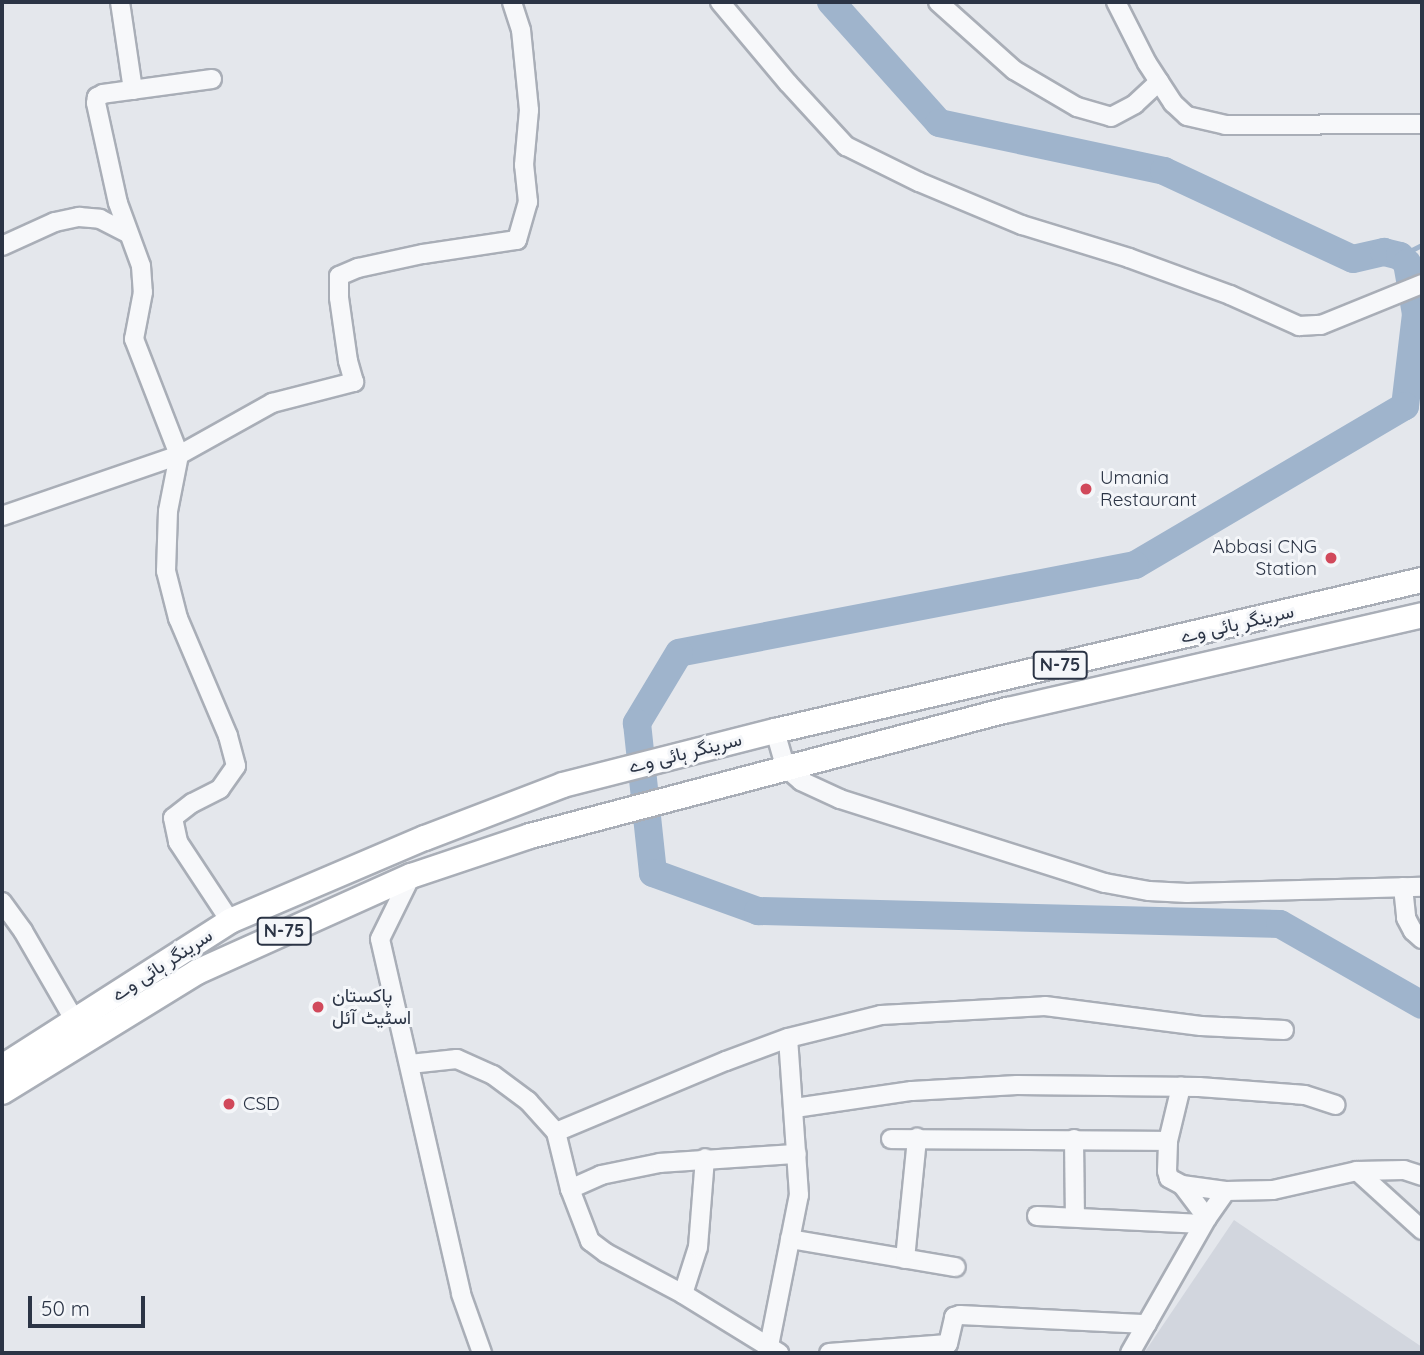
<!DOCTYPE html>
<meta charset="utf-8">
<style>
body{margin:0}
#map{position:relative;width:1424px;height:1355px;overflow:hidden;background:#e4e7ec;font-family:Quicksand,Vazirmatn,sans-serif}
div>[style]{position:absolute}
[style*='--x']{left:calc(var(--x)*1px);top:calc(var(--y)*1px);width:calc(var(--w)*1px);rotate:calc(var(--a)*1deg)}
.built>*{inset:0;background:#d2d6de}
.stream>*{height:4.5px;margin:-2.25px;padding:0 2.25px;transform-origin:2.25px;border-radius:2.25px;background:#9fb4cc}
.river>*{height:28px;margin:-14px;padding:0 14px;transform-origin:14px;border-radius:14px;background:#9fb4cc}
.roads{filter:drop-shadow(2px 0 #a9aeb7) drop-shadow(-2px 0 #a9aeb7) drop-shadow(0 2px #a9aeb7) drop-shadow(0 -2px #a9aeb7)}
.minor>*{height:18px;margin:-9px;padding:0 9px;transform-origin:9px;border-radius:9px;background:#f7f8fa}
.highway>*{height:24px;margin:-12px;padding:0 12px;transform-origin:12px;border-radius:12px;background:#fff}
.dots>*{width:19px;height:19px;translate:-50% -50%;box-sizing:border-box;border:4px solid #f4f6f9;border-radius:50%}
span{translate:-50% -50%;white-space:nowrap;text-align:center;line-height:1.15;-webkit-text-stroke:6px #f4f6f9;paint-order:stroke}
.shield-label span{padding:2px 5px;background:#f4f6f9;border:2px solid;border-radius:5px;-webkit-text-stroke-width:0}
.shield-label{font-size:18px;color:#2b3445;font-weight:700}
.poi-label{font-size:19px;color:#2b3445}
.left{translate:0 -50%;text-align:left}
.right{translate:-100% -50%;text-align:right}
.street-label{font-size:19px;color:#2b3445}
.frame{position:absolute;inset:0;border:4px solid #2b3445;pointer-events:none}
.scale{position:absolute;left:28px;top:1296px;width:117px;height:32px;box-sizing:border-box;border:4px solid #2b3445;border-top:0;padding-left:9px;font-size:21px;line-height:24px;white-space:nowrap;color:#2b3445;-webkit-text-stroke:5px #f4f6f9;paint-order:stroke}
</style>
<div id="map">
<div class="built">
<i style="clip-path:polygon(1234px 1220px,1422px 1347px,1422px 1353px,1144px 1353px)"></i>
</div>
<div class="stream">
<i style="--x:1400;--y:256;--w:25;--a:-27"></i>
</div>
<div class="river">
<i style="--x:831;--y:2;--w:162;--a:48.2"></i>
<i style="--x:939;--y:123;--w:230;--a:12"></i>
<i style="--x:1164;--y:171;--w:208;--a:25"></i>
<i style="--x:1353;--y:259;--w:32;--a:-13"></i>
<i style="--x:1384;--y:252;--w:16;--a:14"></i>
<i style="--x:1400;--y:256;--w:10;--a:45"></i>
<i style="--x:1407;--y:263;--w:52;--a:80"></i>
<i style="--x:1416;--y:314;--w:93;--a:96.8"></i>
<i style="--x:1405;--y:406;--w:313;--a:149.5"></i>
<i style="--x:1135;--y:565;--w:464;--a:169.1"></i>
<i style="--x:679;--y:653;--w:82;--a:121"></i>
<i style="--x:637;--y:723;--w:151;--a:83.9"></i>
<i style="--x:653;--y:873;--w:112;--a:19.9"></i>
<i style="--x:758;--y:911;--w:522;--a:1.43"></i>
<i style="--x:1280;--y:924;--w:163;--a:29.7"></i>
</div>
<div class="roads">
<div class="minor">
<i style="--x:120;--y:2;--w:89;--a:81.6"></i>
<i style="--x:720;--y:2;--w:106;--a:50"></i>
<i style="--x:788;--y:83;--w:86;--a:47.4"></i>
<i style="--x:846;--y:146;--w:81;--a:26.3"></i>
<i style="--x:919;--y:182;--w:112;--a:22.7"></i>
<i style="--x:1022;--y:225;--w:112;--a:17.1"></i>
<i style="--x:1129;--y:258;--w:108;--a:20.1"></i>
<i style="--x:1230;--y:295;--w:76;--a:24.2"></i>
<i style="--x:1299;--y:326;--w:22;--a:-3"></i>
<i style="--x:1321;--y:325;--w:109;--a:-22.1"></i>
<i style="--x:938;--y:2;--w:102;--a:41.8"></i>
<i style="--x:1014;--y:70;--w:73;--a:30.4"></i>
<i style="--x:1077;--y:107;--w:35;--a:16"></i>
<i style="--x:1111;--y:117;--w:27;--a:-28"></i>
<i style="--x:1135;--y:104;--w:33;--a:-43"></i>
<i style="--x:1116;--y:2;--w:68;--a:63.1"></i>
<i style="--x:1147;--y:63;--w:48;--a:57"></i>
<i style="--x:1173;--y:103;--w:19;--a:43"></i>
<i style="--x:1187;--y:116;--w:39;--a:13"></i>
<i style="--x:1225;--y:125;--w:197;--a:-0.3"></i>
<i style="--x:212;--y:79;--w:110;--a:172.2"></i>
<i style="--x:103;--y:94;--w:7;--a:153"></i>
<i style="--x:97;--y:97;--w:6;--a:99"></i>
<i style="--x:96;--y:103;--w:102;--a:77.6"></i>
<i style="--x:118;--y:203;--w:67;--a:69.9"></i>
<i style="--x:141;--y:266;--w:26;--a:86"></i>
<i style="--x:143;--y:292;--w:48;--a:100.8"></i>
<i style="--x:134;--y:339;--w:124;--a:68.8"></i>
<i style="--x:179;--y:455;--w:57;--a:101.1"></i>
<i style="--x:168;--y:511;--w:60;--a:91.9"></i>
<i style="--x:166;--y:571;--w:49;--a:75.7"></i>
<i style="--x:178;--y:618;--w:128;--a:67"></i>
<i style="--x:228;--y:736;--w:31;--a:75"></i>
<i style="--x:236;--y:766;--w:28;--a:125"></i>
<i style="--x:220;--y:789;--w:31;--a:153"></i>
<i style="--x:192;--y:803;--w:24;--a:142"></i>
<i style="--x:173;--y:818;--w:25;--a:78"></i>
<i style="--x:178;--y:842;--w:95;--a:56.6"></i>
<i style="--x:2;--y:246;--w:58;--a:-24.4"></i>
<i style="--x:55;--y:222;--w:25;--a:-12"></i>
<i style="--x:79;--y:217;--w:21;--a:5"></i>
<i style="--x:100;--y:219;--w:29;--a:27"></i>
<i style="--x:2;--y:516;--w:187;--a:-19"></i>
<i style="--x:179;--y:455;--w:107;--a:-29.2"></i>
<i style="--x:272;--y:403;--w:85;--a:-14.4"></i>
<i style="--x:354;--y:382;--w:22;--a:-106"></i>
<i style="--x:348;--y:361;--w:64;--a:-98.1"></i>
<i style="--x:339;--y:298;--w:22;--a:-90"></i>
<i style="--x:339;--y:276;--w:21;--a:-23"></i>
<i style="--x:358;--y:268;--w:66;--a:-12.2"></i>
<i style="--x:423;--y:254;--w:95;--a:-8.5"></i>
<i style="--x:517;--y:240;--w:40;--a:-74"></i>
<i style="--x:528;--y:202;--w:37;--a:-96"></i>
<i style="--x:524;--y:165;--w:55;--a:-84.8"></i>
<i style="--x:529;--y:110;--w:80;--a:-95.7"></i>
<i style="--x:521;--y:30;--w:29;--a:-108"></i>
<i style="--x:775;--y:731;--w:37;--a:74"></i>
<i style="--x:785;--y:767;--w:21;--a:41"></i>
<i style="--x:801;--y:781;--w:43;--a:24.8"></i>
<i style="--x:840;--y:799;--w:278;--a:17.6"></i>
<i style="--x:1105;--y:883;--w:45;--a:10.3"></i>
<i style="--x:1149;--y:891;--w:38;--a:3"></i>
<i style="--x:1187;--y:893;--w:235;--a:-1.5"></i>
<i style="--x:411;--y:876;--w:70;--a:116.2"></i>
<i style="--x:380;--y:939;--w:364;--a:77.1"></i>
<i style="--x:461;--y:1294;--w:63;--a:70.4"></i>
<i style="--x:1403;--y:887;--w:31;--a:84"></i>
<i style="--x:1406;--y:918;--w:15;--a:62"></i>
<i style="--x:1413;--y:931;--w:12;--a:42"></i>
<i style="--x:2;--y:902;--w:36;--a:54"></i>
<i style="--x:23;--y:931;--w:104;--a:60"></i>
<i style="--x:410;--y:1064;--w:47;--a:-6.1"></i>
<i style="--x:457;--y:1059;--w:39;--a:24"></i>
<i style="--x:493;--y:1075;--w:44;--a:36.6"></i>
<i style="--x:528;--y:1101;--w:42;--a:47.9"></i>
<i style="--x:556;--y:1132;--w:59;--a:76.2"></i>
<i style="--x:570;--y:1189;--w:56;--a:69"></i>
<i style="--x:590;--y:1241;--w:20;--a:37"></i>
<i style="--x:606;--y:1253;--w:87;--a:28"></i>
<i style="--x:683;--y:1294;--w:113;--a:31.6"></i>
<i style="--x:795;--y:1108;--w:118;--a:-8.3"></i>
<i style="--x:912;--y:1091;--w:105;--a:-3.3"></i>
<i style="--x:1017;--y:1085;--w:182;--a:0.6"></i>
<i style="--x:1199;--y:1087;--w:106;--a:4.3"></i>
<i style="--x:1305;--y:1095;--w:32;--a:18"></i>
<i style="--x:556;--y:1132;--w:184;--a:-22.7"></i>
<i style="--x:726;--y:1061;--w:66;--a:-20.4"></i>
<i style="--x:788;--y:1038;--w:96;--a:-13.9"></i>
<i style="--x:881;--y:1015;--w:164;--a:-3.1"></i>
<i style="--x:1045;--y:1006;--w:157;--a:7.3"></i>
<i style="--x:1201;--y:1026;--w:83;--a:2.8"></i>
<i style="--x:891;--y:1139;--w:277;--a:0.4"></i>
<i style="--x:1074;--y:1139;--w:78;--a:89.3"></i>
<i style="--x:1357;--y:1171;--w:88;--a:42.2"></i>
<i style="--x:1182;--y:1185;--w:44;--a:7.8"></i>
<i style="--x:570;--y:1189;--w:34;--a:-24"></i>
<i style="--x:601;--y:1175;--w:60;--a:-11.5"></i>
<i style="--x:660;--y:1163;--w:137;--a:-3.8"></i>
<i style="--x:1037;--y:1216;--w:166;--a:2.8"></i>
<i style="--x:1207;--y:1218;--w:33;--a:-55"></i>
<i style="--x:1226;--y:1191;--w:47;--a:-1.2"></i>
<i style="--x:1273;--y:1190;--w:86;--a:-12.7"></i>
<i style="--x:1357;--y:1171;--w:47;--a:-1.2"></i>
<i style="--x:1404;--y:1170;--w:19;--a:18"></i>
<i style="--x:790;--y:1239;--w:168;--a:9.6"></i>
<i style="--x:905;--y:1259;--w:122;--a:-84.3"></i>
<i style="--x:683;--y:1294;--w:49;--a:-72.3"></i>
<i style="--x:698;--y:1247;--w:89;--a:-85.5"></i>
<i style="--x:769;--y:1346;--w:154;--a:-78.8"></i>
<i style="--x:799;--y:1195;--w:157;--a:-94"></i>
<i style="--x:829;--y:1353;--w:119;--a:-4.3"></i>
<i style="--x:948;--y:1344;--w:28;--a:-77"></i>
<i style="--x:954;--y:1317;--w:6;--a:-18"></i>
<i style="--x:960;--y:1315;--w:187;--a:2.8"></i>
<i style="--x:1130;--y:1353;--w:155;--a:-60.3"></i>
<i style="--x:1207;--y:1218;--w:41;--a:-127.1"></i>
<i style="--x:1182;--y:1185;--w:15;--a:-152"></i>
<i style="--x:1169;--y:1178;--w:7;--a:-106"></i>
<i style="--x:1167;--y:1171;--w:30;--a:-88"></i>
<i style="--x:1168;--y:1141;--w:56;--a:-76.5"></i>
</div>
<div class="highway">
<i style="--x:2;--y:1067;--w:271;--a:-32.6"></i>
<i style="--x:230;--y:921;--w:212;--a:-23.1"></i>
<i style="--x:425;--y:838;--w:148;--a:-21"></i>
<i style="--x:563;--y:785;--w:219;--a:-14.3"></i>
<i style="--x:775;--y:731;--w:664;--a:-13.14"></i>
<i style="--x:2;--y:1092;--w:229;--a:-31.6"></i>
<i style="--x:197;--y:972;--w:235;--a:-24.2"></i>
<i style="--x:411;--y:876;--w:126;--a:-18.6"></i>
<i style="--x:530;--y:836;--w:494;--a:-14.8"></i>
<i style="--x:1008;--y:710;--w:425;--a:-12.9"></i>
</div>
</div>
<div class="dots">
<i style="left:1086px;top:489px;background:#d1495b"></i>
<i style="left:1331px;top:558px;background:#d1495b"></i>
<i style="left:318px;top:1007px;background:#d1495b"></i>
<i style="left:229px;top:1104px;background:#d1495b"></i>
</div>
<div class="shield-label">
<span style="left:1060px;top:665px">N-75</span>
<span style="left:284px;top:931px">N-75</span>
</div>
<div class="poi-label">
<span class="left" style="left:1100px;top:489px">Umania<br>Restaurant</span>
<span class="right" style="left:1317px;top:558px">Abbasi CNG<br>Station</span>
<span class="left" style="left:332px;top:1007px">پاکستان<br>اسٹیٹ آئل</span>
<span class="left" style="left:243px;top:1104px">CSD</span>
</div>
<div class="street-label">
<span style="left:1237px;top:624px;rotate:-13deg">سرینگر ہائی وے</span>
<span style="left:685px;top:753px;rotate:-14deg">سرینگر ہائی وے</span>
<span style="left:162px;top:965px;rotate:-33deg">سرینگر ہائی وے</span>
</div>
<div class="frame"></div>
<div class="scale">50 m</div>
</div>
